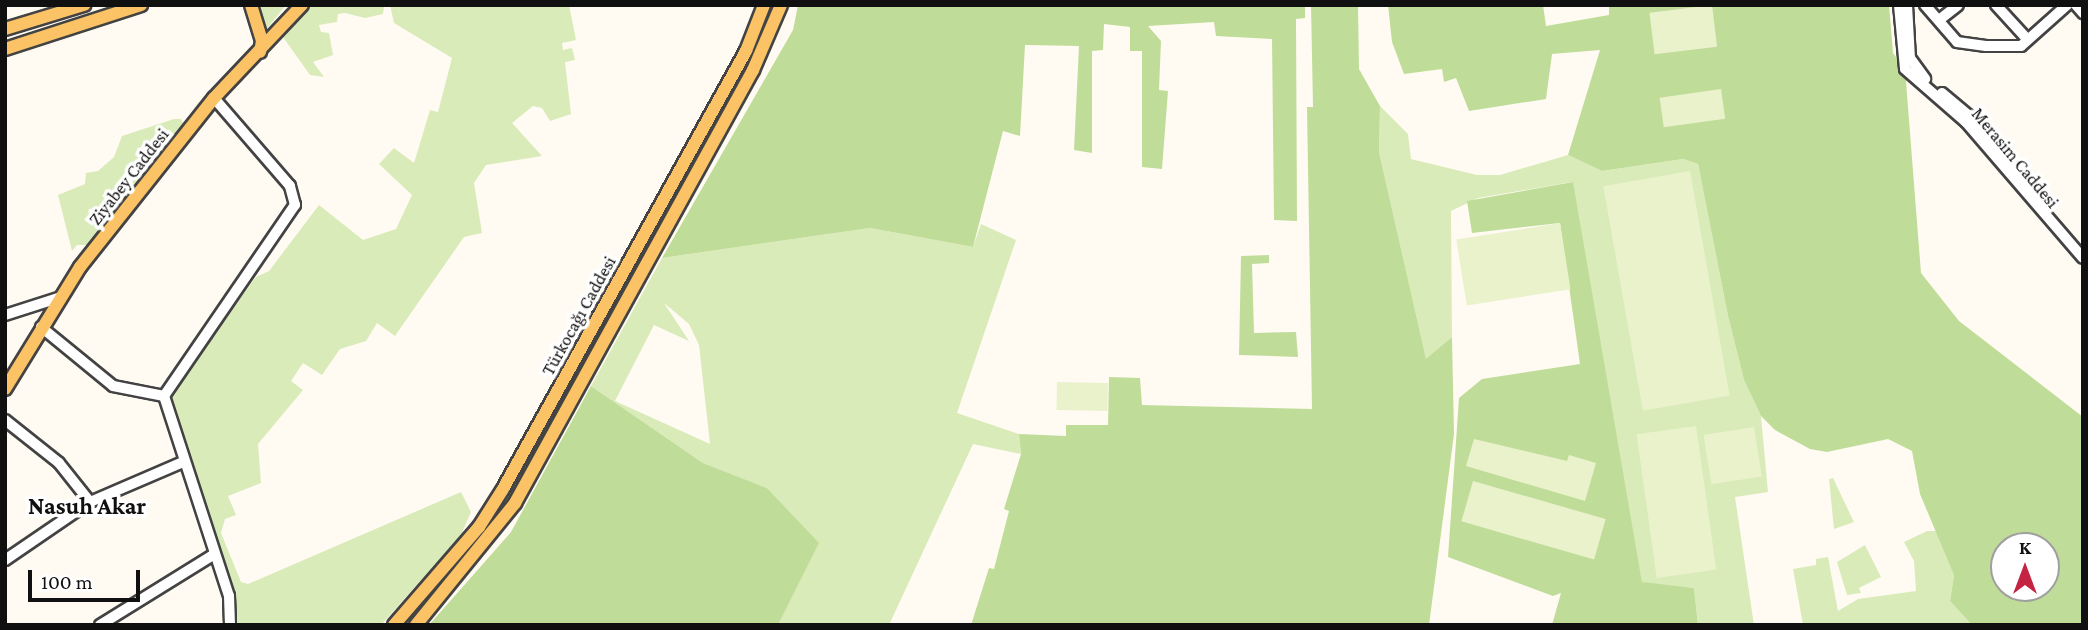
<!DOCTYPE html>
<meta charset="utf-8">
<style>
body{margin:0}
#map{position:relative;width:2088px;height:630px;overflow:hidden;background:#fffbf2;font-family:"Crimson Pro",serif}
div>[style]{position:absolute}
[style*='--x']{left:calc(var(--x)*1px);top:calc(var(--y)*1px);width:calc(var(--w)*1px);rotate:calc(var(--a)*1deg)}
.green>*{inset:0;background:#daebba}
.forest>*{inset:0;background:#c0dc99}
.pitch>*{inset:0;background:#eaf2cc;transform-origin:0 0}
.roads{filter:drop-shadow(2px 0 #434343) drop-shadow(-2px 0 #434343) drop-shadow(0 2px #434343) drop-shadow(0 -2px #434343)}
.minor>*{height:10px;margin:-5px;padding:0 5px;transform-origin:5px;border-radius:5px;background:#fff}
.major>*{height:12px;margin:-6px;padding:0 6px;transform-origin:6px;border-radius:6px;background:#fbc366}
span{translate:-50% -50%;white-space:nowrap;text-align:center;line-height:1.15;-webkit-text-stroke:7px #fff;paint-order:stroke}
.street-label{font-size:18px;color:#101010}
.district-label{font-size:24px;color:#101010;font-weight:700}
.frame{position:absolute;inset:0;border:7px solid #101010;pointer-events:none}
.north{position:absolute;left:1990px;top:532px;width:70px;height:70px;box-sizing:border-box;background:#fff;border:2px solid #9f9f9f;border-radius:50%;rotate:0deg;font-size:19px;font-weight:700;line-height:28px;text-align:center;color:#101010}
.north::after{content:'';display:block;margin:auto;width:24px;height:32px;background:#c42341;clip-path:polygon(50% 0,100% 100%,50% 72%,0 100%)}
.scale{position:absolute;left:28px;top:570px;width:112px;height:32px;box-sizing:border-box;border:4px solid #101010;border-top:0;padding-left:9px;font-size:21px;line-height:24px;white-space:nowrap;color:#101010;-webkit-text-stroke:5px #fff;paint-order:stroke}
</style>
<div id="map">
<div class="green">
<i style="clip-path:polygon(257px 5px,286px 5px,265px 31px)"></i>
<i style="clip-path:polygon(297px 5px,390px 5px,384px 7px,383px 14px,365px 18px,345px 13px,338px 14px,337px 22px,319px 25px,321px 32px,329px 33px,333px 55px,313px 62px,324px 77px,310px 75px,278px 30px)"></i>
<i style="clip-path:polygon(390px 5px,569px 5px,576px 40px,562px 43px,563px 50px,572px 48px,575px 60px,565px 62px,571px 114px,550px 121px,542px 108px,533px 106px,512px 123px,542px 156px,486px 165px,474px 183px,482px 233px,464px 237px,395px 336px,377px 323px,366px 341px,340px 349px,322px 375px,303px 363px,291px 381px,303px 390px,258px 444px,261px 483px,228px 496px,236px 515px,225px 519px,221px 533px,241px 582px,248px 584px,461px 492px,471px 512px,461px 535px,381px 625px,235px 625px,236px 594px,168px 397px,256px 277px,269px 271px,319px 205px,363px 240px,396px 229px,412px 195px,379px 164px,394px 148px,414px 163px,430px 110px,438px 112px,452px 58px,394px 23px)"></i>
<i style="clip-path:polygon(1380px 106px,1408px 134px,1411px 159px,1477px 175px,1500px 175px,1568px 155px,1602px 171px,1683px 159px,1698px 164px,1728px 316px,1744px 380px,1761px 416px,1768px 492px,1735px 497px,1754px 625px,1698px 625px,1694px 588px,1642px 583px,1572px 182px,1478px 198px,1451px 211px,1452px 337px,1426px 360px,1379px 152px)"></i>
<i style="clip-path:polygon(174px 119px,181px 119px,184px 125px,87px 245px,77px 245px,72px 251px,58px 195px,85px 184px,86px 173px,98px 171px,114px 157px,122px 136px)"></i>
<i style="clip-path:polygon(evenodd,981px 224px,1016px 240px,957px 413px,1019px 434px,1021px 454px,973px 444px,889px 625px,778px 625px,818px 543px,767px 488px,703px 463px,591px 386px,662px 258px,870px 228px,973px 247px,981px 224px,664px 303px,689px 324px,699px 345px,710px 444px,615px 401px,654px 325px,689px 341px,664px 303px)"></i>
<i style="clip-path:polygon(1833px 478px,1854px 522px,1834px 529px,1829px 479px)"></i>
<i style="clip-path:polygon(1927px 531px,1937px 531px,1947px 551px,1954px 575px,1950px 601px,1972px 625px,1803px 625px,1793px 569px,1816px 565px,1816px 559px,1828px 557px,1838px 611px,1858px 599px,1916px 591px,1914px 561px,1904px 542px)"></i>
<i style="clip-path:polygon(1865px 545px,1881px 577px,1859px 588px,1861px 593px,1847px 595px,1837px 562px)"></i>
</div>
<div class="forest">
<i style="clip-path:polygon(798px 5px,1305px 5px,1305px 18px,1296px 19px,1297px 221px,1274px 220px,1272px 39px,1216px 36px,1214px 22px,1148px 26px,1161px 41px,1159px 90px,1168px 91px,1162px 169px,1142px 167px,1142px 51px,1130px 51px,1130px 27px,1104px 24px,1103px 50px,1092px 51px,1092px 153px,1074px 150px,1079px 46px,1025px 45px,1020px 136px,1003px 131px,973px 247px,870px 228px,662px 258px,793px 30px)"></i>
<i style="clip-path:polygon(1311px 5px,1358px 5px,1359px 69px,1380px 106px,1379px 152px,1426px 359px,1452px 337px,1454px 434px,1429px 625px,971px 625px,989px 568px,994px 569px,1009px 511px,1004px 509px,1021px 454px,1019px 434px,1066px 436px,1066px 425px,1108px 425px,1109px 377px,1140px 378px,1142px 405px,1312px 409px,1307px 107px,1313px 107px)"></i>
<i style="clip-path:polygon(evenodd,1388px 5px,1543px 5px,1546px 26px,1609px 15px,1609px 5px,1889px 5px,1893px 53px,1905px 69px,1921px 273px,1959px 321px,2083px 417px,2083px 625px,1972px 625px,1950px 601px,1954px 575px,1920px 494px,1912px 451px,1888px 439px,1827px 452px,1810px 449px,1775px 430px,1761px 416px,1744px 380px,1728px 316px,1698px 164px,1683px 159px,1602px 171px,1568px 155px,1600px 50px,1552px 54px,1546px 99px,1469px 111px,1456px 78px,1444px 82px,1442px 69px,1404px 74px,1392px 42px,1388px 5px,2004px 546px,2046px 546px,2046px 588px,2004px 588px,2004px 546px)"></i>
<i style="clip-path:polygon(1573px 182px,1642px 582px,1694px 588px,1698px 625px,1552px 625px,1561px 593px,1553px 596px,1448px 557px,1459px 398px,1482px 379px,1580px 364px,1560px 223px,1472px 233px,1467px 201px)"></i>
<i style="clip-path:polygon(1269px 255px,1269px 263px,1252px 264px,1254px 333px,1296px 332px,1298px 357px,1239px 355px,1241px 256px)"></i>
<i style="clip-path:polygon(591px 386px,703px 463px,767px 488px,819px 543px,778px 625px,429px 625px,511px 532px)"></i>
</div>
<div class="pitch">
<i style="left:1712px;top:5px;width:42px;height:63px;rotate:83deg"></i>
<i style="left:1721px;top:89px;width:30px;height:62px;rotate:82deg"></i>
<i style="left:1690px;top:171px;width:228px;height:88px;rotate:80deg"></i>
<i style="left:1560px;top:223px;width:67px;height:105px;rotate:81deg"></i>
<i style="left:1057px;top:382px;width:51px;height:28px;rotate:1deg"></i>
<i style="left:1696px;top:426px;width:145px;height:60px;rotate:82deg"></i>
<i style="left:1754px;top:427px;width:50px;height:51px;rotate:81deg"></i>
<i style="clip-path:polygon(1474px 439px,1567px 461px,1569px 455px,1596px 463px,1585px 501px,1466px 466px)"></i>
<i style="left:1473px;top:481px;width:138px;height:42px;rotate:16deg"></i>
</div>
<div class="roads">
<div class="minor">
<i style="--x:1899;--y:5;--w:64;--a:84.6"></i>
<i style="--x:1905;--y:69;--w:81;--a:41"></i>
<i style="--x:1966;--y:122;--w:179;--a:49.3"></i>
<i style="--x:1907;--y:5;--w:53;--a:86.8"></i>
<i style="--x:1910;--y:58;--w:26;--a:54"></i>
<i style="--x:1925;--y:5;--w:49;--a:49.1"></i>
<i style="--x:1957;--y:42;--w:29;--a:8"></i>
<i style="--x:1986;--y:46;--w:35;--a:0"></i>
<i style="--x:2021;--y:46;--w:62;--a:-41.7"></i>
<i style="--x:1996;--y:5;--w:47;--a:47.6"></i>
<i style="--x:2076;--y:5;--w:11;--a:49"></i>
<i style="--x:1939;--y:20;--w:24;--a:-38"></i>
<i style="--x:1942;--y:93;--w:39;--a:40"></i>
<i style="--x:1972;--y:118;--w:110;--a:51.3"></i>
<i style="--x:5;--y:315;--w:59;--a:-17.8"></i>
<i style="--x:41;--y:327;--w:93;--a:39.3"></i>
<i style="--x:113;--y:386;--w:52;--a:11.1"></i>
<i style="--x:164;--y:396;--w:232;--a:-55.6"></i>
<i style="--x:295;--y:205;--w:20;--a:-105"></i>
<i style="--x:290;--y:186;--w:116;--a:-130.8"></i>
<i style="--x:164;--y:396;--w:210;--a:72"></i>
<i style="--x:229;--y:596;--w:29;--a:88"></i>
<i style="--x:5;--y:420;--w:69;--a:38.5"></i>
<i style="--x:59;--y:463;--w:50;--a:51.5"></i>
<i style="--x:5;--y:560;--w:103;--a:-34.3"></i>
<i style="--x:90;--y:502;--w:101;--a:-23.3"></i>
<i style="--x:100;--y:625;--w:133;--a:-31.8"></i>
</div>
<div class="major">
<i style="--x:251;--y:5;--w:38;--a:73"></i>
<i style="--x:262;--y:41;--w:11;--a:100"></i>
<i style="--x:5;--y:29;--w:83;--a:-16.9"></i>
<i style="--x:5;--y:49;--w:143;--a:-17.9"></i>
<i style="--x:5;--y:389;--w:143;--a:-58.4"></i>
<i style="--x:80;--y:267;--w:216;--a:-51.6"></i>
<i style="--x:214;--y:98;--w:128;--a:-46.6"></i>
<i style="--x:394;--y:625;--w:130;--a:-49.1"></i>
<i style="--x:479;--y:527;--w:45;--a:-57.7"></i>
<i style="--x:503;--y:489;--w:501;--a:-60.98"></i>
<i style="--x:746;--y:51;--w:49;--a:-68.6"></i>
<i style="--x:416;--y:625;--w:157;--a:-50.9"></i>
<i style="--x:515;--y:503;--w:494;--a:-61.2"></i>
<i style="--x:753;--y:70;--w:71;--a:-66.7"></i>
</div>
</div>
<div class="street-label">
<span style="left:2015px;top:158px;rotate:50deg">Merasim Caddesi</span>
<span style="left:129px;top:177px;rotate:-52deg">Ziyabey Caddesi</span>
<span style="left:579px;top:316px;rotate:-61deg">Türkocağı Caddesi</span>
</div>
<div class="district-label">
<span style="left:87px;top:506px">Nasuh Akar</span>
</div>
<div class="frame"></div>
<div class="north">K</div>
<div class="scale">100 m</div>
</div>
